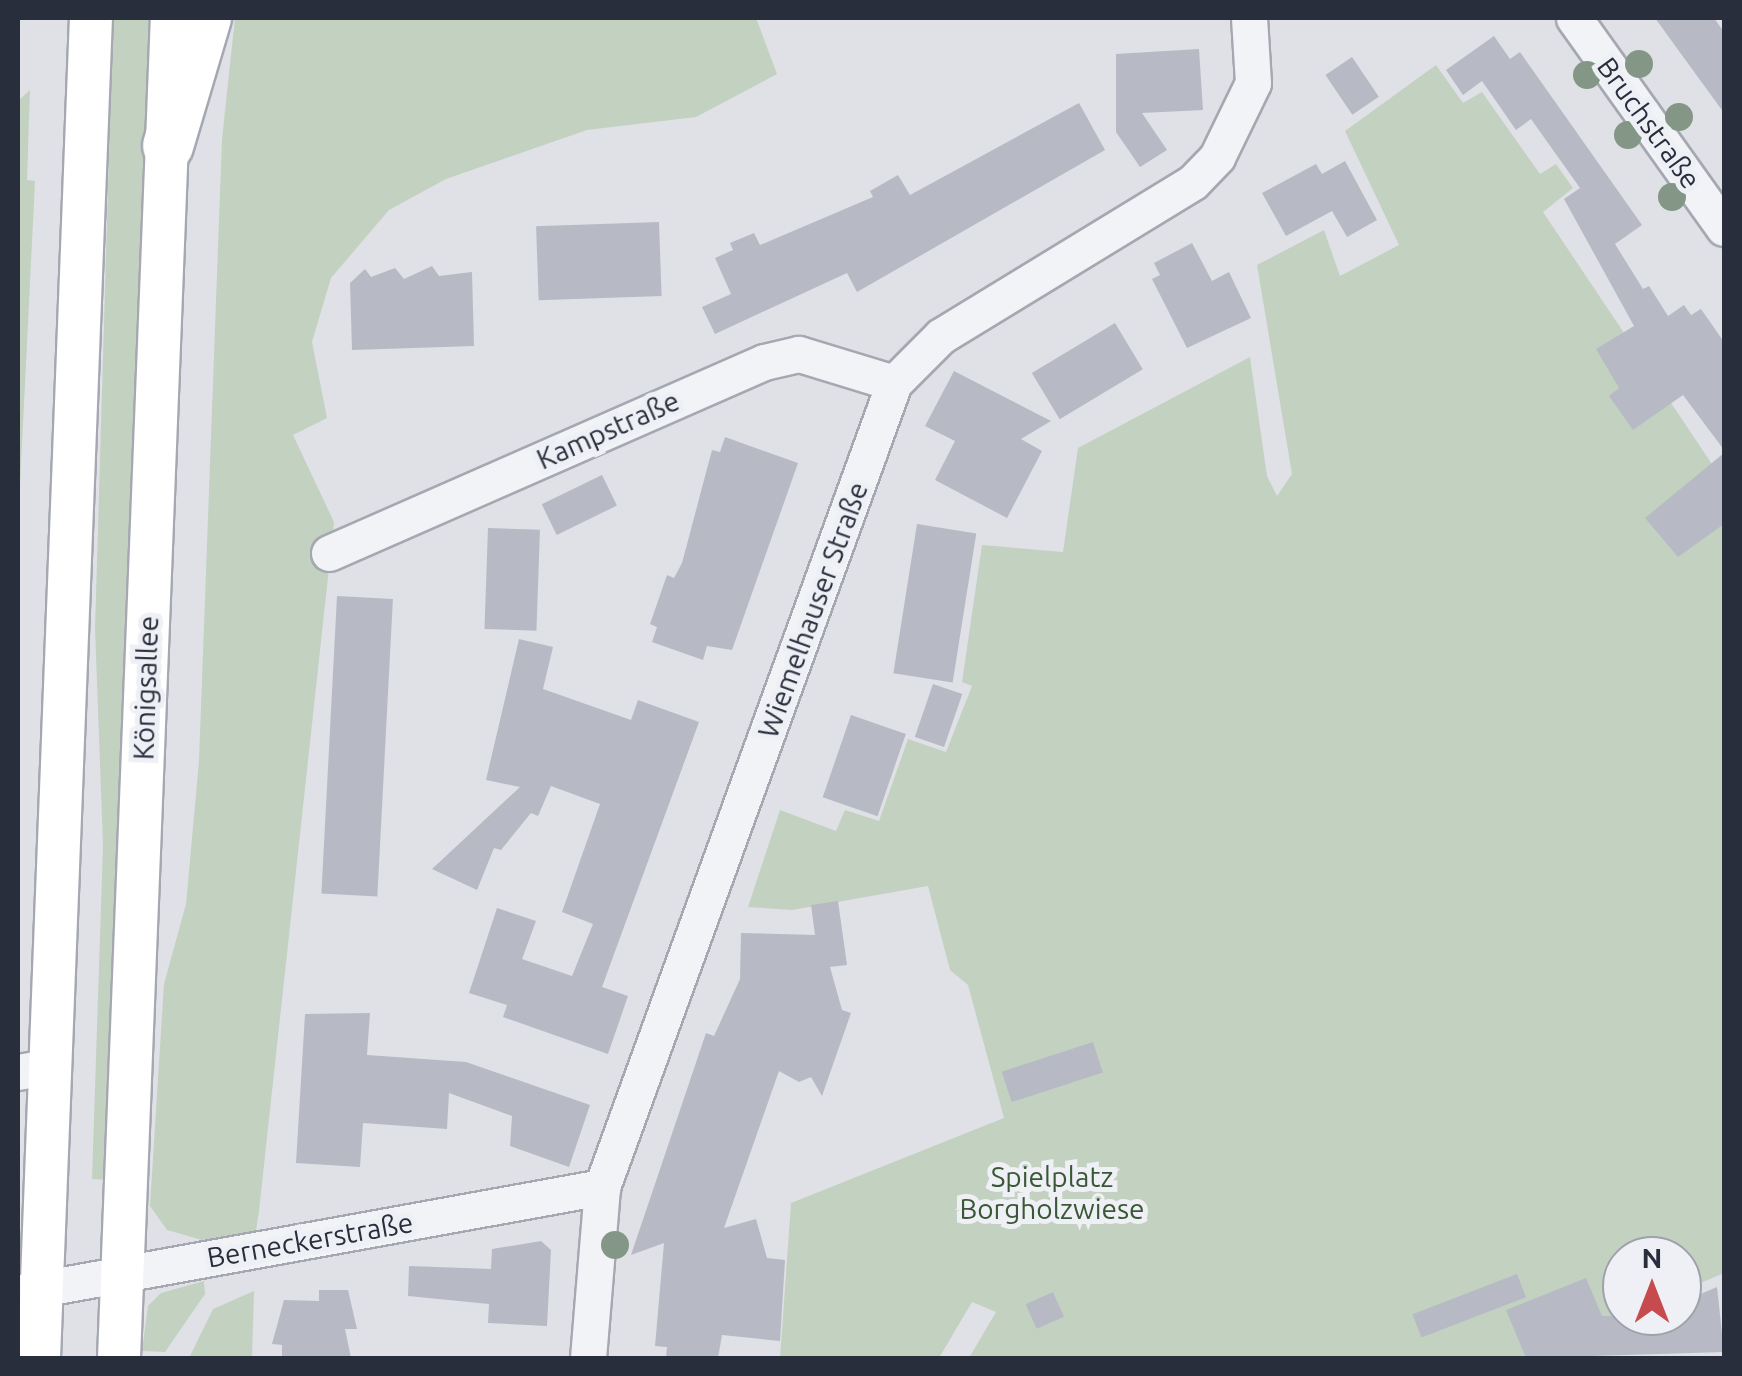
<!DOCTYPE html>
<meta charset="utf-8">
<style>
body{margin:0}
#map{position:relative;width:1742px;height:1376px;overflow:hidden;background:#dfe1e7;font-family:Ubuntu,sans-serif}
div>[style]{position:absolute}
[style*='--x']{left:calc(var(--x)*1px);top:calc(var(--y)*1px);width:calc(var(--w)*1px);rotate:calc(var(--a)*1deg)}
.green>*{inset:0;background:#c3d1c1}
.building>*{inset:0;background:#b7bac4;transform-origin:0 0}
.roads{filter:drop-shadow(2px 0 #a5a8b1) drop-shadow(-2px 0 #a5a8b1) drop-shadow(0 2px #a5a8b1) drop-shadow(0 -2px #a5a8b1)}
.minor>*{height:35px;margin:-17.5px;padding:0 17.5px;transform-origin:17.5px;border-radius:17.5px;background:#f2f3f6}
.major>*{height:42px;margin:-21px;padding:0 21px;transform-origin:21px;border-radius:21px;background:#fff}
.highway>*{height:50px;margin:-25px;padding:0 25px;transform-origin:25px;border-radius:25px;background:#fff}
.trees>*{width:28px;height:28px;margin:-14px;border-radius:50%;background:#849686}
span{translate:-50% -50%;white-space:nowrap;text-align:center;line-height:1.15;-webkit-text-stroke:10px #eef0f5;paint-order:stroke}
.street-label{font-size:28px;color:#292e3d}
.park-label{font-size:28px;color:#3a5837}
.frame{position:absolute;inset:0;border:20px solid #292e3d;pointer-events:none}
.north{position:absolute;left:1602px;top:1236px;width:100px;height:100px;box-sizing:border-box;background:#eef0f5;border:2px solid #9fa2ab;border-radius:50%;rotate:0deg;font-size:28px;font-weight:700;line-height:40px;text-align:center;color:#292e3d}
.north::after{content:'';display:block;margin:auto;width:35px;height:45px;background:#c54b4f;clip-path:polygon(50% 0,100% 100%,50% 72%,0 100%)}
</style>
<div id="map">
<div class="green">
<i style="clip-path:polygon(113px 18px,153px 18px,108px 1180px,92px 1179px,103px 845px,95px 629px)"></i>
<i style="clip-path:polygon(235px 18px,756px 18px,777px 74px,696px 117px,587px 130px,446px 179px,389px 210px,331px 278px,312px 342px,327px 418px,293px 435px,334px 522px,259px 1211px,256px 1231px,202px 1240px,167px 1230px,150px 1206px,164px 984px,186px 904px,199px 761px,222px 139px)"></i>
<i style="clip-path:polygon(1436px 65px,1463px 103px,1482px 92px,1540px 174px,1556px 164px,1573px 188px,1543px 212px,1724px 482px,1724px 1273px,1682px 1291px,1682px 1256px,1622px 1256px,1623px 1316px,1521px 1358px,969px 1358px,996px 1312px,972px 1302px,939px 1358px,780px 1358px,791px 1203px,1004px 1118px,968px 985px,950px 970px,928px 886px,792px 910px,748px 907px,780px 810px,836px 831px,845px 810px,879px 821px,908px 739px,946px 752px,972px 686px,962px 682px,982px 545px,1063px 552px,1078px 448px,1250px 357px,1267px 476px,1277px 496px,1292px 474px,1257px 265px,1324px 230px,1340px 276px,1399px 245px,1345px 131px)"></i>
<i style="clip-path:polygon(30px 90px,27px 180px,35px 181px,18px 526px,18px 101px)"></i>
<i style="clip-path:polygon(204px 1281px,205px 1294px,165px 1352px,142px 1351px,148px 1306px,161px 1293px)"></i>
<i style="clip-path:polygon(254px 1291px,252px 1358px,189px 1358px,213px 1309px)"></i>
</div>
<div class="building">
<i style="clip-path:polygon(1655px 18px,1714px 18px,1724px 32px,1724px 113px)"></i>
<i style="clip-path:polygon(1494px 36px,1510px 59px,1520px 52px,1642px 225px,1615px 244px,1643px 289px,1649px 286px,1668px 316px,1684px 305px,1691px 315px,1701px 309px,1724px 342px,1724px 450px,1683px 395px,1633px 430px,1609px 396px,1619px 388px,1596px 349px,1634px 326px,1564px 199px,1580px 188px,1531px 119px,1516px 130px,1482px 81px,1463px 95px,1446px 70px)"></i>
<i style="clip-path:polygon(1199px 49px,1203px 110px,1142px 113px,1167px 150px,1140px 167px,1116px 132px,1116px 54px)"></i>
<i style="left:1352px;top:57px;width:48px;height:32px;rotate:56deg"></i>
<i style="clip-path:polygon(1079px 103px,1105px 150px,857px 292px,847px 273px,715px 334px,702px 307px,731px 294px,715px 258px,733px 250px,730px 243px,754px 233px,760px 245px,873px 197px,870px 191px,898px 175px,910px 195px)"></i>
<i style="clip-path:polygon(1345px 161px,1377px 220px,1347px 237px,1332px 211px,1286px 236px,1262px 193px,1316px 164px,1322px 174px)"></i>
<i style="left:659px;top:222px;width:74px;height:123px;rotate:88deg"></i>
<i style="clip-path:polygon(1192px 243px,1212px 281px,1229px 272px,1251px 318px,1187px 348px,1152px 279px,1160px 275px,1154px 263px)"></i>
<i style="clip-path:polygon(432px 266px,439px 276px,472px 272px,474px 346px,352px 350px,350px 283px,365px 269px,371px 277px,395px 268px,404px 279px)"></i>
<i style="left:1115px;top:323px;width:54px;height:97px;rotate:59deg"></i>
<i style="clip-path:polygon(954px 371px,1051px 421px,1021px 439px,1042px 451px,1007px 518px,935px 480px,955px 441px,925px 426px)"></i>
<i style="clip-path:polygon(725px 437px,798px 463px,732px 650px,707px 646px,703px 660px,652px 642px,657px 627px,650px 624px,667px 575px,674px 578px,682px 563px,712px 450px,720px 452px)"></i>
<i style="clip-path:polygon(1724px 453px,1724px 524px,1678px 557px,1645px 518px)"></i>
<i style="left:602px;top:475px;width:34px;height:67px;rotate:64deg"></i>
<i style="left:917px;top:524px;width:60px;height:151px;rotate:9deg"></i>
<i style="left:488px;top:528px;width:52px;height:101px;rotate:2deg"></i>
<i style="left:337px;top:596px;width:56px;height:298px;rotate:3deg"></i>
<i style="clip-path:polygon(519px 639px,553px 647px,543px 689px,631px 720px,638px 700px,699px 722px,602px 987px,628px 996px,608px 1054px,503px 1017px,507px 1005px,469px 993px,497px 908px,536px 921px,522px 959px,572px 976px,593px 924px,562px 912px,600px 804px,551px 786px,538px 816px,531px 813px,501px 850px,494px 848px,477px 890px,432px 869px,520px 787px,486px 780px)"></i>
<i style="left:933px;top:684px;width:31px;height:56px;rotate:19deg"></i>
<i style="left:851px;top:715px;width:58px;height:87px;rotate:19deg"></i>
<i style="clip-path:polygon(838px 901px,847px 965px,830px 967px,842px 1010px,851px 1013px,822px 1096px,811px 1077px,799px 1082px,779px 1071px,724px 1228px,756px 1219px,767px 1258px,785px 1260px,780px 1341px,722px 1335px,718px 1358px,666px 1358px,667px 1347px,655px 1346px,664px 1243px,631px 1255px,706px 1033px,714px 1036px,740px 979px,741px 933px,815px 935px,811px 905px)"></i>
<i style="clip-path:polygon(370px 1013px,367px 1055px,466px 1062px,590px 1105px,569px 1167px,510px 1146px,512px 1116px,449px 1093px,447px 1129px,363px 1123px,360px 1167px,296px 1163px,305px 1014px)"></i>
<i style="left:1093px;top:1042px;width:32px;height:96px;rotate:72deg"></i>
<i style="clip-path:polygon(541px 1241px,551px 1250px,547px 1326px,488px 1323px,489px 1304px,408px 1296px,409px 1266px,491px 1269px,492px 1249px)"></i>
<i style="left:1517px;top:1274px;width:25px;height:112px;rotate:69deg"></i>
<i style="clip-path:polygon(1586px 1278px,1602px 1316px,1682px 1316px,1682px 1302px,1717px 1287px,1724px 1352px,1526px 1358px,1506px 1310px)"></i>
<i style="clip-path:polygon(319px 1290px,348px 1290px,357px 1329px,345px 1329px,351px 1358px,282px 1358px,282px 1345px,272px 1344px,284px 1300px,319px 1301px)"></i>
<i style="left:1053px;top:1292px;width:27px;height:30px;rotate:66deg"></i>
</div>
<div class="roads">
<div class="minor">
<i style="--x:1574;--y:18;--w:258;--a:54.5"></i>
<i style="--x:329;--y:553;--w:475;--a:-23.7"></i>
<i style="--x:764;--y:362;--w:36;--a:-13"></i>
<i style="--x:799;--y:354;--w:99;--a:17"></i>
<i style="--x:18;--y:1072;--w:35;--a:-10"></i>
<i style="--x:18;--y:1293;--w:594;--a:-10.29"></i>
<i style="--x:588;--y:1358;--w:172;--a:-85.3"></i>
<i style="--x:602;--y:1187;--w:855;--a:-70.04"></i>
<i style="--x:894;--y:383;--w:66;--a:-45"></i>
<i style="--x:941;--y:336;--w:295;--a:-31.4"></i>
<i style="--x:1193;--y:182;--w:35;--a:-46"></i>
<i style="--x:1217;--y:157;--w:82;--a:-64.1"></i>
<i style="--x:1253;--y:83;--w:65;--a:-93.5"></i>
</div>
<div class="major">
<i style="--x:39;--y:1358;--w:1341;--a:-87.78"></i>
<i style="--x:119;--y:1358;--w:1341;--a:-87.74"></i>
</div>
<div class="highway">
<i style="--x:168;--y:146;--w:134;--a:-73.5"></i>
</div>
</div>
<div class="trees">
<i style="left:1639px;top:64px"></i>
<i style="left:1587px;top:75px"></i>
<i style="left:1679px;top:117px"></i>
<i style="left:1628px;top:135px"></i>
<i style="left:1672px;top:197px"></i>
<i style="left:615px;top:1245px"></i>
</div>
<div class="street-label">
<span style="left:1649px;top:123px;rotate:54deg">Bruchstraße</span>
<span style="left:608px;top:430px;rotate:-24deg">Kampstraße</span>
<span style="left:813px;top:610px;rotate:-70deg">Wiemelhauser Straße</span>
<span style="left:146px;top:688px;rotate:-88deg">Königsallee</span>
<span style="left:310px;top:1240px;rotate:-10deg">Berneckerstraße</span>
</div>
<div class="park-label">
<span style="left:1052px;top:1193px">Spielplatz<br>Borgholzwiese</span>
</div>
<div class="frame"></div>
<div class="north">N</div>
</div>
